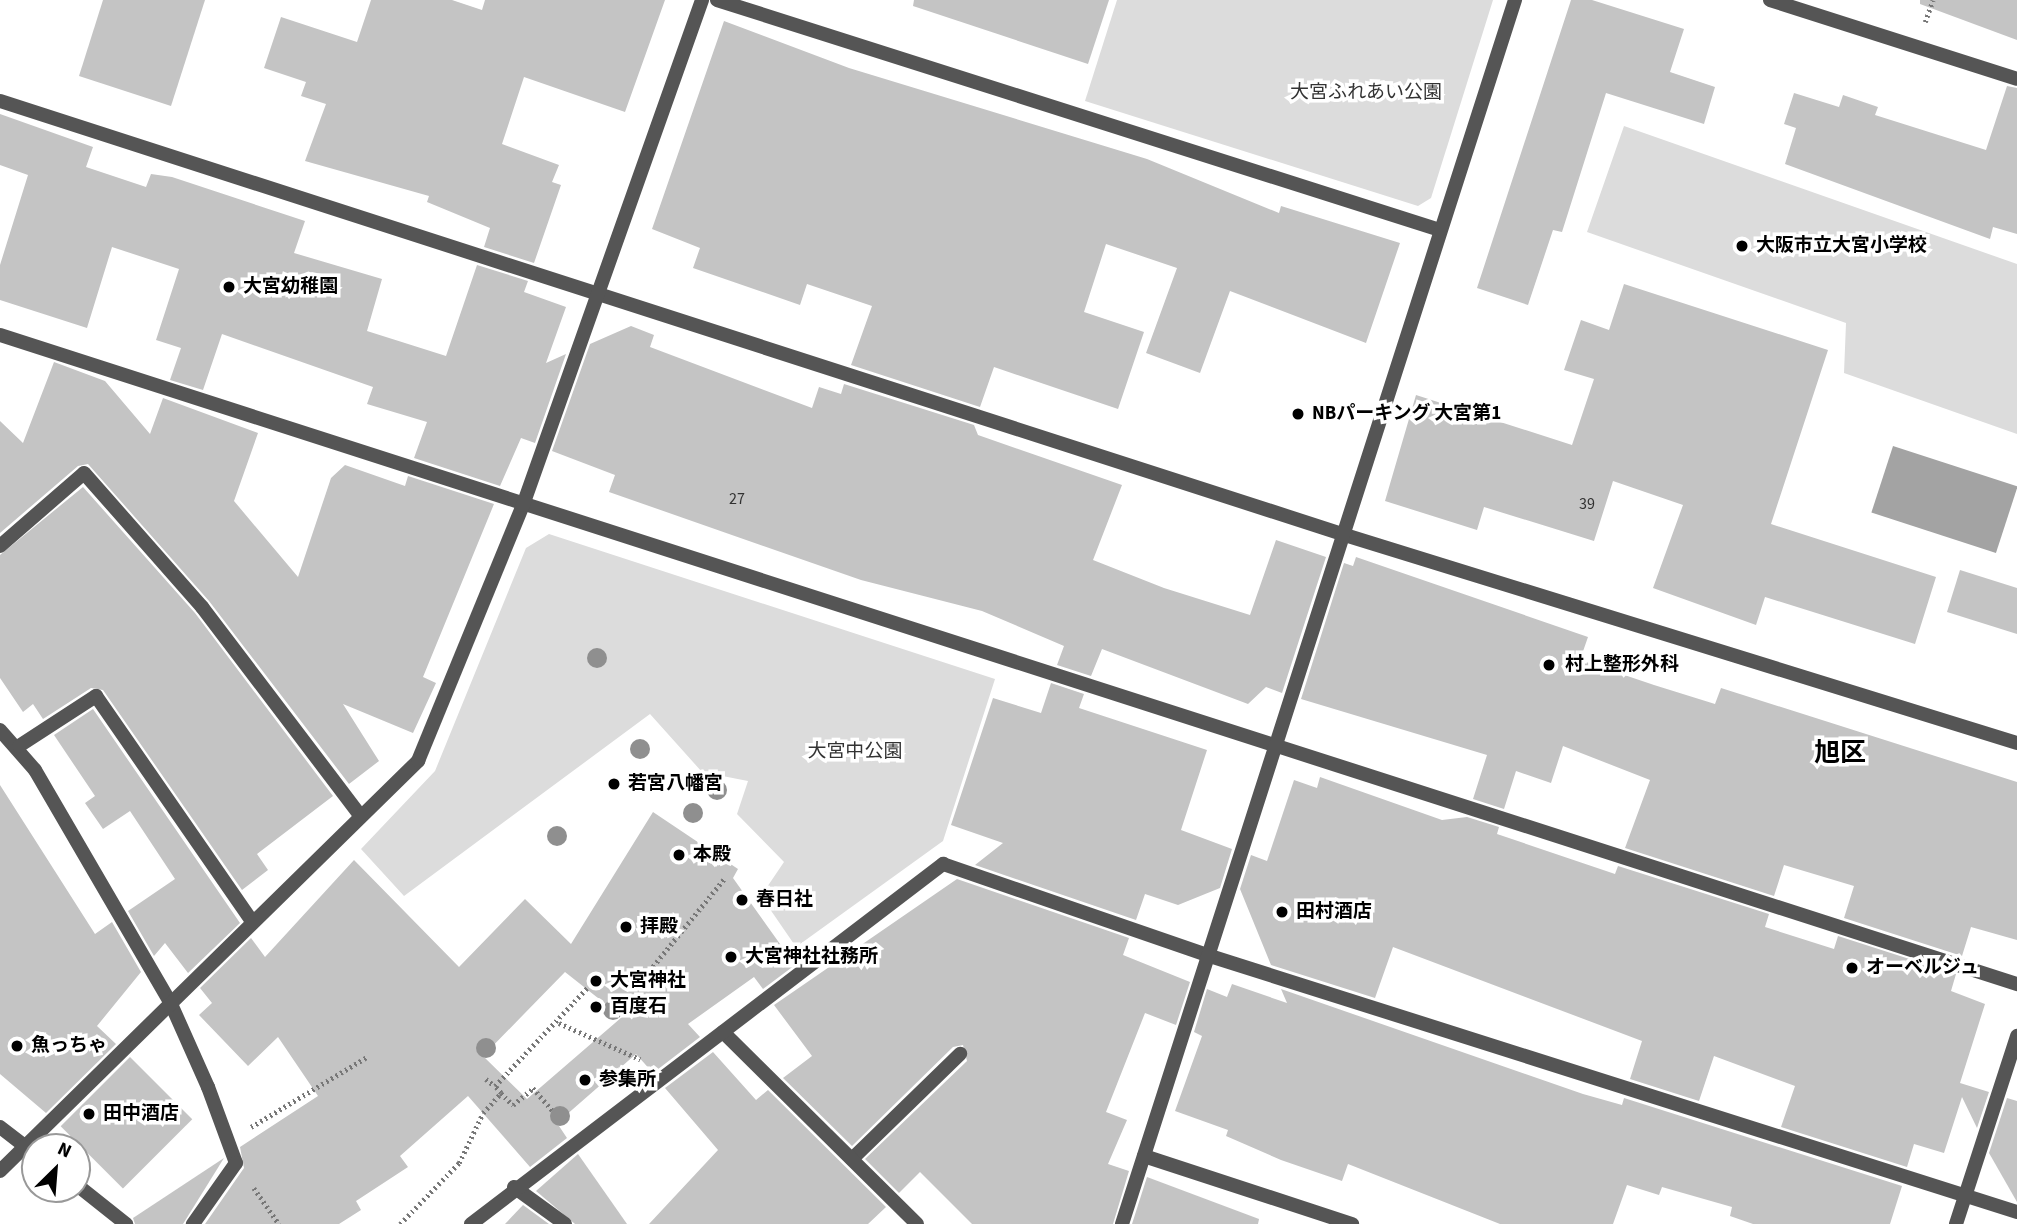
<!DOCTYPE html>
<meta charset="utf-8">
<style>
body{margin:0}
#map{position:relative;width:2017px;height:1224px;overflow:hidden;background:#fff;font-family:"Source Sans 3","Noto Sans JP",sans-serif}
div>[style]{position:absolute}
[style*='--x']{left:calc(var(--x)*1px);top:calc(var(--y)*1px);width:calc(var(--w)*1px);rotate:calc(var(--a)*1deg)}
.green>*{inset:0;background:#dcdcdc}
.water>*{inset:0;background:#a3a3a3;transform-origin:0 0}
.building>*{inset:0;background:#c4c4c4;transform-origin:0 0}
.path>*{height:4.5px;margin-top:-2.25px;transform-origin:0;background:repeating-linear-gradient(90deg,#777 0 2px,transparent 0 5.5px)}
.service>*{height:14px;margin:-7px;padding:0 7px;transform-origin:7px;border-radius:7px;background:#555}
.minor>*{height:14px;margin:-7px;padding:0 7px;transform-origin:7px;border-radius:7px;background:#555}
.tertiary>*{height:14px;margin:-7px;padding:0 7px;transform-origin:7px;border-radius:7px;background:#555}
.trees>*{width:20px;height:20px;margin:-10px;border-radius:50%;background:#8f8f8f}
.dots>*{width:19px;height:19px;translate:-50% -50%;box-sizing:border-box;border:4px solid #fff;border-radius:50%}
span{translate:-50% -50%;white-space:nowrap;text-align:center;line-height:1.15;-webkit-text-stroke:7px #fff;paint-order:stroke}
.number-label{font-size:16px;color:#313131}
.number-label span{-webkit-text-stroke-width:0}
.park-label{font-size:19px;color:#333}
.poi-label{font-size:19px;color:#000;font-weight:700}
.left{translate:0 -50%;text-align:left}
.district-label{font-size:26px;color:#000;font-weight:700}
.north{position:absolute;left:21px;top:1133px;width:70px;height:70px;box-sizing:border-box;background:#fff;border:2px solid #999;border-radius:50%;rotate:25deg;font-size:19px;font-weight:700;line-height:28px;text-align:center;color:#000}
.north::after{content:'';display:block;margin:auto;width:24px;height:32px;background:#000;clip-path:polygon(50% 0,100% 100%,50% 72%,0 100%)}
</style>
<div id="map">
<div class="green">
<i style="clip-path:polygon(1117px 0,1493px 0,1431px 198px,1418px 206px,1085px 101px)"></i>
<i style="clip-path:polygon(1624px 126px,2017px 264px,2017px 434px,1844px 373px,1846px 323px,1587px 232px)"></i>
<i style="clip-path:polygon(549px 534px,995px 679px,943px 841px,796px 947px,761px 896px,784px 862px,737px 814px,748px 781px,702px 772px,650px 714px,404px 896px,361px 849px,435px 771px,526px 548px)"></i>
</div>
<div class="water">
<i style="left:1893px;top:446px;width:131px;height:70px;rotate:18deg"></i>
</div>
<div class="building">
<i style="clip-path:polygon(103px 0,205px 0,171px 106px,79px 76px)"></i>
<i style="clip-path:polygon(371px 0,452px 0,482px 10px,485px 0,665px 0,625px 112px,524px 77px,502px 144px,559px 165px,552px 182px,561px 185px,534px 263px,484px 247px,490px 228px,427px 202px,429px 196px,305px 161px,326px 104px,301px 96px,306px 82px,264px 68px,281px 17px,357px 42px)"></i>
<i style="clip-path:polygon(914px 0,1109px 0,1088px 64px,913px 6px)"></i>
<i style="clip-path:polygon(1571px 0,1592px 0,1684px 29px,1670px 72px,1715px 87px,1704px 124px,1606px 93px,1562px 232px,1553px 230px,1528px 305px,1477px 288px)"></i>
<i style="clip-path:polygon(1920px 0,2017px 0,2017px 40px,1920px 4px)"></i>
<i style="clip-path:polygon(724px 21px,849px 68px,1147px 159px,1279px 213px,1281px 206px,1400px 243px,1366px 343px,1230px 291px,1200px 373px,1146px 353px,1177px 268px,1106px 244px,1084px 312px,1144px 332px,1118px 409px,994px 367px,980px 407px,851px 365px,872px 306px,807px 284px,800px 305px,693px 268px,700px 248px,652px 229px)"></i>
<i style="clip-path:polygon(2007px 86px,2017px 88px,2017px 234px,1993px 227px,1990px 239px,1785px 164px,1796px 128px,1784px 124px,1794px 93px,1839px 107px,1843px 95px,1878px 107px,1875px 115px,1986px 150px)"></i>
<i style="clip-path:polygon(0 114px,93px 147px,86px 167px,146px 187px,151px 174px,172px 177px,305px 221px,294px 253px,382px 279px,367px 331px,446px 356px,477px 265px,528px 281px,524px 292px,566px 307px,546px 363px,566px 354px,535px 443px,521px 438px,500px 486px,414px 458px,427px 422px,367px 404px,373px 387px,222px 334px,203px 390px,170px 380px,181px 348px,156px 340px,179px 269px,112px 247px,87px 328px,0 300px,0 265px,28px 175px,0 165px)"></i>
<i style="clip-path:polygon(1624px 284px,1828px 350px,1771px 524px,1936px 577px,1915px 644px,1765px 597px,1756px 625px,1653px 588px,1683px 505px,1613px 481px,1594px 541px,1484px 507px,1477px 530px,1385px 501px,1416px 395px,1572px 445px,1594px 379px,1564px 370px,1581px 320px,1609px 330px)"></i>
<i style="clip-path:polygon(631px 326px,654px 335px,650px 347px,812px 408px,819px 387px,841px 394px,844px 384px,974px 425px,978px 435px,1122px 485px,1093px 560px,1164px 588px,1250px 615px,1276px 540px,1326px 557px,1282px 693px,1266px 687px,1248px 704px,1102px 649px,1091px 676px,1057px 665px,1064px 646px,982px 611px,861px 580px,609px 492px,615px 475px,552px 451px,590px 344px)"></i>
<i style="clip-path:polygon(54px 362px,105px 381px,150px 434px,163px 398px,258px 433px,234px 501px,298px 577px,331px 478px,345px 465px,405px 486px,408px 476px,494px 504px,423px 677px,436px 683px,413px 733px,343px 704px,379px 761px,349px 784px,209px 601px,88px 464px,78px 466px,0 533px,0 421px,23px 443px)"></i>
<i style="clip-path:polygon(83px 487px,195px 613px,333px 796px,257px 854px,268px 870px,242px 890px,103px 690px,91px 688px,43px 719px,33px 704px,23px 712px,0 678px,0 555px)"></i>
<i style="clip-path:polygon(1356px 557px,1588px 637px,1580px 660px,1654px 685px,1715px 704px,1721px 688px,2017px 782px,2017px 940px,1971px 927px,1962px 956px,1844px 918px,1854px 886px,1784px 865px,1774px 896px,1625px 848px,1650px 780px,1563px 746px,1551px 783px,1516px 771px,1504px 809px,1473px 799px,1487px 755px,1301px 699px,1344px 563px,1353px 566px)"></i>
<i style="clip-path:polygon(1960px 570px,2017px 588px,2017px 634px,1947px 612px)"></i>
<i style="clip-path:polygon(1051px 683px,1084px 694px,1079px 708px,1207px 750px,1181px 830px,1232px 849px,1220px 888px,1178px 905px,1145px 894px,1136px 920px,975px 865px,1003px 843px,951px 825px,993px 698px,1041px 713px)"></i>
<i style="clip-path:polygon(93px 709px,240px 923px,188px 973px,165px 943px,154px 956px,128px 911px,175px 879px,130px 811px,103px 829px,85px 803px,95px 796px,54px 735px)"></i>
<i style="clip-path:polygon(1320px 777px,1442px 820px,1467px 817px,1499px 827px,1497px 834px,1615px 874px,1618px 866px,1769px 914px,1765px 927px,1834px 949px,1838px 936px,1956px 974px,1951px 991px,1985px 1004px,1960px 1083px,1989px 1092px,1977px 1128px,1962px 1097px,1944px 1153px,1914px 1144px,1907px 1167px,1781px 1127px,1795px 1086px,1714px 1056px,1699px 1101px,1630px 1079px,1642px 1041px,1393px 947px,1375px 998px,1271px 965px,1240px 889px,1251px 855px,1267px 861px,1294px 780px,1317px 788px)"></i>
<i style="clip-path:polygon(0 785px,95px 934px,112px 922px,141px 972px,97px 1026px,116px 1044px,46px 1113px,0 1074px)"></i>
<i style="clip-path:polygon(evenodd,653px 812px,738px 869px,733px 878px,795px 965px,763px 989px,754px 977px,688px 1024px,700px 1037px,653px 1073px,636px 1054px,557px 1123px,567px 1138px,530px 1167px,468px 1096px,400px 1156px,408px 1167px,356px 1201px,361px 1210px,339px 1224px,205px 1224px,244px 1168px,240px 1147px,318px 1096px,278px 1037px,248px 1066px,199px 1015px,212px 1003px,200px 988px,251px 938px,265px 957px,354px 860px,459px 967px,525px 899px,571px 944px,653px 812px,565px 972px,622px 1017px,527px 1099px,483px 1056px,565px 972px)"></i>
<i style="clip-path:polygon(957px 879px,1129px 938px,1123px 955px,1190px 982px,1176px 1025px,1145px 1013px,1106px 1112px,1127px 1120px,1108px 1164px,1129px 1171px,1113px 1224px,972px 1224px,920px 1172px,899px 1193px,865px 1159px,967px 1061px,963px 1045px,953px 1047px,852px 1146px,783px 1078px,812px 1056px,774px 1005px)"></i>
<i style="clip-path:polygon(1232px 984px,1287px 1003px,1281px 989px,1583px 1094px,1622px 1105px,1624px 1098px,1902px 1186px,1890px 1224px,1753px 1224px,1730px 1216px,1732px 1207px,1662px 1187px,1659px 1195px,1627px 1185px,1613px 1224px,1500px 1224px,1348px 1164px,1342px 1181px,1281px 1160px,1226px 1136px,1228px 1130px,1175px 1111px,1202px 1036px,1194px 1032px,1207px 989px,1227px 997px)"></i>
<i style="clip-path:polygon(713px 1052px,756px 1100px,768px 1090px,886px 1207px,868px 1224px,649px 1224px,718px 1150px,665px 1088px)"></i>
<i style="left:130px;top:1057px;width:88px;height:98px;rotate:45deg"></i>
<i style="clip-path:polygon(2007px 1098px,2017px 1101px,2017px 1202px,1989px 1153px)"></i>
<i style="clip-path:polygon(578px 1154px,627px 1224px,575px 1224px,536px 1191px)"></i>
<i style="clip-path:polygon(224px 1158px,183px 1224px,135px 1224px,133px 1218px)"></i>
<i style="clip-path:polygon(1147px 1177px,1259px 1219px,1258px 1224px,1132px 1224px)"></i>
<i style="clip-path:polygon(523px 1205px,549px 1224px,505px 1224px)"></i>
</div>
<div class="path">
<i style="--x:1925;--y:22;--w:23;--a:-70"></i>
<i style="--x:646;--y:975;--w:124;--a:-50.9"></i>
<i style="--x:559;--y:1023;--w:89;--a:24"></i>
<i style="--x:486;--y:1079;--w:11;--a:38"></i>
<i style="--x:501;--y:1093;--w:17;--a:45"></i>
<i style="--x:513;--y:1105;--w:26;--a:-40"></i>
<i style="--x:533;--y:1088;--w:35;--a:49"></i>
<i style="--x:251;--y:1127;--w:135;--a:-31.1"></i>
<i style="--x:254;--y:1188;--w:44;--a:55.2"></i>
<i style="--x:400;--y:1224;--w:85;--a:-46"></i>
<i style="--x:459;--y:1163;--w:55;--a:-64.4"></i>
<i style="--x:483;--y:1113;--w:27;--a:-48"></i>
<i style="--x:501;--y:1093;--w:9;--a:-131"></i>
<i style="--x:495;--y:1086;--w:154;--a:-46.8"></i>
</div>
<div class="service">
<i style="--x:0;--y:546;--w:111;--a:-41"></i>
<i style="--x:84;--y:473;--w:179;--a:48.6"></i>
<i style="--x:202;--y:607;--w:261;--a:52.8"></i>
<i style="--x:0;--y:730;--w:53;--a:48.8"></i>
<i style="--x:35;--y:770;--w:271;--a:59.8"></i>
<i style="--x:171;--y:1004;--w:91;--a:66"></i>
<i style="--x:208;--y:1087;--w:81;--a:69.8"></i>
<i style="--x:236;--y:1163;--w:75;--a:125.2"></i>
<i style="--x:19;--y:746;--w:92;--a:-33"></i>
<i style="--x:96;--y:696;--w:274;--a:55.3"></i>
<i style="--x:852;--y:1159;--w:151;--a:-44.2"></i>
</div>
<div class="minor">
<i style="--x:717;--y:0;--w:759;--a:17.65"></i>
<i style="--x:1770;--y:0;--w:259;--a:17.7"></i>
<i style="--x:0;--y:101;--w:1413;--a:17.88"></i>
<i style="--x:1345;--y:535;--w:703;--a:17.2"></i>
<i style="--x:0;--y:335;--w:2119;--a:17.84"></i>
<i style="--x:723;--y:1032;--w:273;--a:44.7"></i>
<i style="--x:0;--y:1127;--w:44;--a:37.6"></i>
<i style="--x:1144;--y:1156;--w:219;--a:18.1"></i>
<i style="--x:0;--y:1171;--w:586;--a:-44.45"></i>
<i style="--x:418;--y:761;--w:277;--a:-67.7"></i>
<i style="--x:523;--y:505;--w:536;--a:-70.48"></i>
<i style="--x:77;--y:1185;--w:63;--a:38.5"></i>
<i style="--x:514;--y:1187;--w:63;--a:36"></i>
<i style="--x:471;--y:1224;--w:594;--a:-37.33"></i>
<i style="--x:943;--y:864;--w:282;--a:19"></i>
<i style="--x:1210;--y:956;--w:847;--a:17.6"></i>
<i style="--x:1956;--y:1224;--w:198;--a:-72"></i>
</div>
<div class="tertiary">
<i style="--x:1122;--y:1224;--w:1286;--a:-72.2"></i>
</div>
<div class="trees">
<i style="left:597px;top:658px"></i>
<i style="left:640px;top:749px"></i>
<i style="left:717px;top:790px"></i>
<i style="left:693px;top:813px"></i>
<i style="left:557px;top:836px"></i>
<i style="left:613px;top:1010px"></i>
<i style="left:486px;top:1048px"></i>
<i style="left:560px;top:1116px"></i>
</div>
<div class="dots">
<i style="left:1742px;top:246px;background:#000"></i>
<i style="left:229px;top:287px;background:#000"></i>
<i style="left:1298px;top:414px;background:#000"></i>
<i style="left:1549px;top:665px;background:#000"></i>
<i style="left:614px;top:784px;background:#000"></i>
<i style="left:679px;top:855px;background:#000"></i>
<i style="left:742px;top:900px;background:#000"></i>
<i style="left:1282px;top:912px;background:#000"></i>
<i style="left:626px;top:927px;background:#000"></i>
<i style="left:731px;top:957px;background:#000"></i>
<i style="left:1852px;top:968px;background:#000"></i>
<i style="left:596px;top:981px;background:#000"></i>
<i style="left:596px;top:1007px;background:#000"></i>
<i style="left:17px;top:1046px;background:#000"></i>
<i style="left:585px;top:1080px;background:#000"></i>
<i style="left:89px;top:1114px;background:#000"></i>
</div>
<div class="number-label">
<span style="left:737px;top:499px">27</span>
<span style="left:1587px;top:504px">39</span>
</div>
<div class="park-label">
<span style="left:1366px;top:93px">大宮ふれあい公園</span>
<span style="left:855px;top:752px">大宮中公園</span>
</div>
<div class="poi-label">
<span class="left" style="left:1756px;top:246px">大阪市立大宮小学校</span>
<span class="left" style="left:243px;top:287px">大宮幼稚園</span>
<span class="left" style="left:1312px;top:414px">NBパーキング 大宮第1</span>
<span class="left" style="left:1565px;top:665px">村上整形外科</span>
<span class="left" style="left:628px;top:784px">若宮八幡宮</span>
<span class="left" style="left:693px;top:855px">本殿</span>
<span class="left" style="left:756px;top:900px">春日社</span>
<span class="left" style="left:1296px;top:912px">田村酒店</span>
<span class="left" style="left:640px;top:927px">拝殿</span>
<span class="left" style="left:745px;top:957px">大宮神社社務所</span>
<span class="left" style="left:1866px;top:968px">オーベルジュ</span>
<span class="left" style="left:610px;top:981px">大宮神社</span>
<span class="left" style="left:610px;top:1007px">百度石</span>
<span class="left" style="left:31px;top:1046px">魚っちゃ</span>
<span class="left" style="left:599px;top:1080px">参集所</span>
<span class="left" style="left:103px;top:1114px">田中酒店</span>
</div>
<div class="district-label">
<span style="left:1840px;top:753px">旭区</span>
</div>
<div class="north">N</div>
</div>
